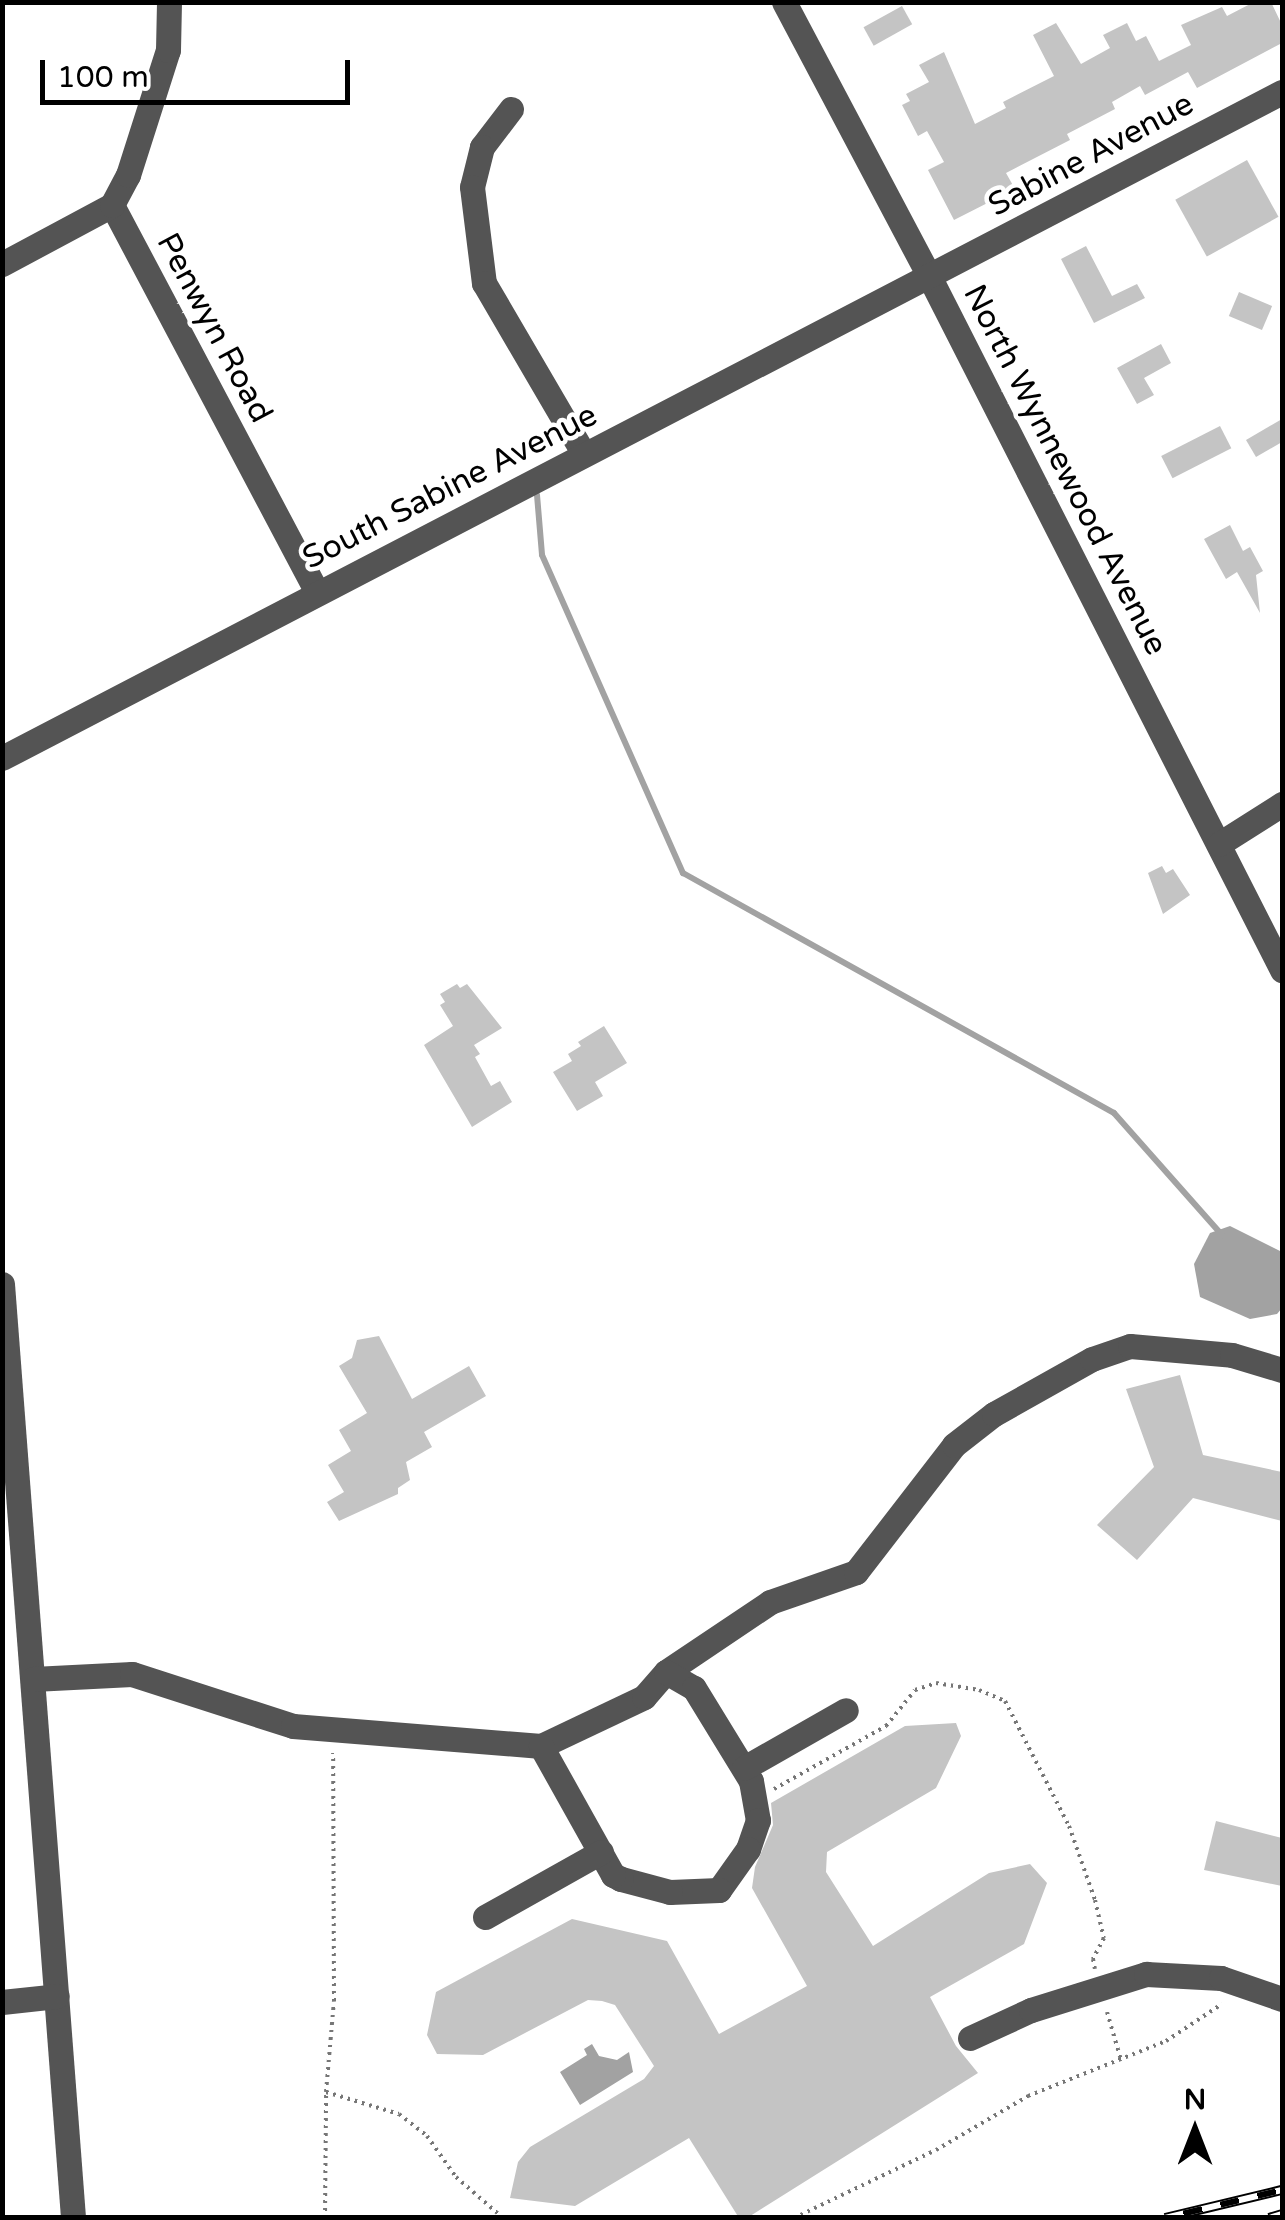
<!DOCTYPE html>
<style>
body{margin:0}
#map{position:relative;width:1285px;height:2220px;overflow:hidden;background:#fff;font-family:"Varela Round",sans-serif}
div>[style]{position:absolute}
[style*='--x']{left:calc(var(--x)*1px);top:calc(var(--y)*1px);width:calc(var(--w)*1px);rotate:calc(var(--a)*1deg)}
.water>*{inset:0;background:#a2a2a2}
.stream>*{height:6px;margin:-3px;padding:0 3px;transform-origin:3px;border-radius:3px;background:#a2a2a2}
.building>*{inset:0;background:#c4c4c4;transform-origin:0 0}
.path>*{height:4px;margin-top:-2px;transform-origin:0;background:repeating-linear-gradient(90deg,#767676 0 2.5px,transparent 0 7.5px)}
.minor>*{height:25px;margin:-12.5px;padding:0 12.5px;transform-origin:12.5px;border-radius:12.5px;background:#545454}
.rail>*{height:10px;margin-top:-5px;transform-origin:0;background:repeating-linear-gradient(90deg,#fff 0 19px,#000 0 38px);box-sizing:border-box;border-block:2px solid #000}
span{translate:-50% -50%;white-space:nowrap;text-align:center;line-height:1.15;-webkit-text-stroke:9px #fff;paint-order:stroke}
.street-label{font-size:32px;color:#000}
.frame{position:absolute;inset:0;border:5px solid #000;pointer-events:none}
.north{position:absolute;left:1145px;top:2080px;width:100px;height:100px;-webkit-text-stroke:8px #fff;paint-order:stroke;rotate:0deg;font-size:28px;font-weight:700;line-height:40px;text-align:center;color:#000}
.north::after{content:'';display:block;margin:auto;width:35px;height:45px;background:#000;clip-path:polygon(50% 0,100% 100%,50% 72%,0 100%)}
.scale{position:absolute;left:40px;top:60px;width:310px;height:45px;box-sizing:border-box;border:5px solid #000;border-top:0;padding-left:12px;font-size:30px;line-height:35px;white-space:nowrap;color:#000;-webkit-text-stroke:8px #fff;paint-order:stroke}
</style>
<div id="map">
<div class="water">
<i style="clip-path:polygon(1230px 1226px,1282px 1252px,1282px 1308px,1277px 1314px,1250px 1319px,1200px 1297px,1194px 1264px,1210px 1233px)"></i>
<i style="clip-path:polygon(592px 2044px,599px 2056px,617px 2060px,629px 2052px,633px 2072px,580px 2105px,560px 2072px,587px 2055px,584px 2049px)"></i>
</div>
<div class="stream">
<i style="--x:537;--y:495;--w:60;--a:85.2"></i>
<i style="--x:542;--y:555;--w:348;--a:66.1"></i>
<i style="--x:683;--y:873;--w:493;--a:29.1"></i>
<i style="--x:1114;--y:1113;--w:163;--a:48.5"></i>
</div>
<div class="building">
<i style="clip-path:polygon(1254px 2px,1271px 2px,1282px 25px,1282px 43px,1197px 88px,1188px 72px,1145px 95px,1140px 86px,1112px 102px,1115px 109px,1067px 134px,1070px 140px,1006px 173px,1015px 189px,954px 220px,928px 170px,944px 162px,927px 131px,918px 136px,902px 105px,910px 101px,906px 94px,929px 82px,919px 65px,944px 52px,975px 124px,1006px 108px,1003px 102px,1054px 76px,1033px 35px,1056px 23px,1081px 64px,1110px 48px,1103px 35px,1127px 23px,1136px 41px,1146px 36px,1159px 61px,1191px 45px,1181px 25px,1222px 7px,1227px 16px)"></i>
<i style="left:902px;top:6px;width:21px;height:44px;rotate:61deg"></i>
<i style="left:1247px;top:160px;width:65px;height:82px;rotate:61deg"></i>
<i style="clip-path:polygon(1086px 246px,1112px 296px,1137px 284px,1145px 298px,1094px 323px,1061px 259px)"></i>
<i style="left:1239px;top:292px;width:36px;height:26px;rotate:23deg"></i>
<i style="clip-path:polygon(1161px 344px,1171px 363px,1144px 378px,1154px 395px,1137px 404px,1117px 368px)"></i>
<i style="clip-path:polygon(1282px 419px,1282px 442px,1256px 457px,1246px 440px)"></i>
<i style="left:1220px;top:426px;width:25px;height:66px;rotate:63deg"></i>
<i style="clip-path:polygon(1230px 525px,1243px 551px,1250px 547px,1263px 571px,1256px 575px,1260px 613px,1237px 572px,1226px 579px,1204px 539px)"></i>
<i style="clip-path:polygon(1162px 866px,1166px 873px,1173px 869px,1190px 895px,1163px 914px,1148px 873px)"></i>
<i style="clip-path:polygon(457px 984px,460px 988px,467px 984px,502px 1028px,474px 1045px,480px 1054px,475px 1057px,491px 1086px,500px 1081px,512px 1102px,472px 1127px,424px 1045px,453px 1026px,440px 1005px,445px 1002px,440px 994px)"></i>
<i style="clip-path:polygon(604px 1026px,627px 1063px,595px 1082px,603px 1096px,577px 1111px,553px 1072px,572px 1061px,568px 1054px,581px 1046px,578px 1042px)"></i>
<i style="clip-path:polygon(379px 1336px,412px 1399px,469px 1366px,486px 1396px,424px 1432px,432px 1447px,406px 1462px,410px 1480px,398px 1488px,398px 1494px,339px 1521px,327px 1502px,344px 1492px,328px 1465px,351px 1451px,339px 1430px,367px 1413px,339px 1366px,352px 1358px,357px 1340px)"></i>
<i style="clip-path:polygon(1180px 1375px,1203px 1455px,1282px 1472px,1282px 1521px,1193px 1498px,1137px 1560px,1097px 1525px,1154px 1467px,1126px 1389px)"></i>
<i style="clip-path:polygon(956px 1723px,961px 1736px,936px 1788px,827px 1852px,826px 1872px,873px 1946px,989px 1873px,1030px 1864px,1047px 1883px,1024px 1944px,930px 1997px,956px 2046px,978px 2073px,747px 2218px,739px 2218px,689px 2138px,575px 2206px,510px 2198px,518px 2162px,530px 2147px,644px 2079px,654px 2066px,615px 2005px,602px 2001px,588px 2000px,483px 2055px,437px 2054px,427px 2035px,436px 1992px,572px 1919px,667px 1941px,719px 2034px,807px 1986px,752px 1888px,755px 1867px,773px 1825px,771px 1803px,905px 1726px)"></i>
<i style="clip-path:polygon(1216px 1821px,1282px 1838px,1282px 1886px,1204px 1870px)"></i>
</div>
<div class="path">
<i style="--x:774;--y:1789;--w:129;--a:-29.4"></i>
<i style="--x:886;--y:1726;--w:46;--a:-51.1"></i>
<i style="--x:915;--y:1690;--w:22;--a:-18"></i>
<i style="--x:936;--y:1683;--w:44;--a:9.2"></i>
<i style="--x:979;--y:1690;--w:28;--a:23"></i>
<i style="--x:1005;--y:1701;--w:140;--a:62.9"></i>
<i style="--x:1069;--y:1826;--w:78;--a:70.6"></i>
<i style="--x:1095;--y:1900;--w:39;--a:77"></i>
<i style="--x:1104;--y:1938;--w:24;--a:118"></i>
<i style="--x:1093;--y:1959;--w:10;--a:79"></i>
<i style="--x:1107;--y:2012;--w:50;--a:73.7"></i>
<i style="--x:326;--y:2092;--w:76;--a:16.8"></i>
<i style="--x:399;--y:2114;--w:36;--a:38"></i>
<i style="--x:427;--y:2136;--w:50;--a:54.7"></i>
<i style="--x:456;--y:2177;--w:62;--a:41.1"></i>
<i style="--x:325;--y:2218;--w:126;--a:-89.5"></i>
<i style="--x:326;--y:2092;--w:91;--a:-85"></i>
<i style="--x:334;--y:2001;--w:248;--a:-90.2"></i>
<i style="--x:794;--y:2218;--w:157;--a:-25.6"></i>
<i style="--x:936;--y:2150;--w:107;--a:-30.4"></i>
<i style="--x:1028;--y:2096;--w:149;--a:-21.7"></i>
<i style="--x:1166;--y:2041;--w:67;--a:-33.5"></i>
</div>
<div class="minor">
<i style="--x:784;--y:2;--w:310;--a:62.1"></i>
<i style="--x:929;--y:276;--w:779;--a:63.04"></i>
<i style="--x:511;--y:109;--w:48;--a:127.3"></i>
<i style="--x:482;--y:147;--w:41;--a:104"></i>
<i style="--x:472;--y:187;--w:97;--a:82.9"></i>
<i style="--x:484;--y:283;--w:198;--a:59.7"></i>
<i style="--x:112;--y:205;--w:438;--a:62.1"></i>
<i style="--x:2;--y:264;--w:125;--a:-28.2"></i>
<i style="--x:112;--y:205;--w:34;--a:-62"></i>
<i style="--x:128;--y:175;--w:131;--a:-72.3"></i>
<i style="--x:168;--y:50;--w:48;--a:-88.8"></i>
<i style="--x:2;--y:758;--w:1443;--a:-27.49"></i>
<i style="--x:1219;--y:844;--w:75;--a:-32.4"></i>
<i style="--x:2;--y:1284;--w:937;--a:85.65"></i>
<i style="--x:666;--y:1672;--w:125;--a:-33.9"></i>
<i style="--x:770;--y:1602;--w:91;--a:-19.2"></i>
<i style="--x:856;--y:1572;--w:160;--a:-52.3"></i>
<i style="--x:954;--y:1445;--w:51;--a:-37.8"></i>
<i style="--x:994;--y:1414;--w:112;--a:-29.3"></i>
<i style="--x:1092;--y:1359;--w:40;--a:-18.9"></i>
<i style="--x:1130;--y:1346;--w:102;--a:5"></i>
<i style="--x:1232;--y:1355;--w:52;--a:16.7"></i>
<i style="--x:33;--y:1679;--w:99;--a:-2.9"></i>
<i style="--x:132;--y:1674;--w:169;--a:17.9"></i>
<i style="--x:293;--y:1726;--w:249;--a:4.6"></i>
<i style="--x:541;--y:1746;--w:114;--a:-25.4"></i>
<i style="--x:644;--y:1697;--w:33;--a:-49"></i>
<i style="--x:666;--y:1672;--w:32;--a:30"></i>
<i style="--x:694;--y:1688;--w:109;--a:58.5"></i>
<i style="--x:751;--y:1781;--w:40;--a:80"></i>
<i style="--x:758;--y:1820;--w:31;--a:109"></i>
<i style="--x:748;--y:1849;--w:50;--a:125.3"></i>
<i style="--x:719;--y:1890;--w:49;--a:177.7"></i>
<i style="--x:670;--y:1892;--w:51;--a:-165.1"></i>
<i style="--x:621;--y:1879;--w:9;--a:-153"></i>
<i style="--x:613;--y:1875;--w:148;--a:-119.2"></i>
<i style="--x:744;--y:1768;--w:117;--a:-29.6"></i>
<i style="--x:485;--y:1917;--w:133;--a:-29.3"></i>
<i style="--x:2;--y:2002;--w:55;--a:-6.2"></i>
<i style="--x:970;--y:2038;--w:67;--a:-24.7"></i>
<i style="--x:1031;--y:2010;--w:121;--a:-17.4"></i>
<i style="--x:1146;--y:1974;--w:75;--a:3.1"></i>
<i style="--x:1221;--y:1978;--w:65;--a:19"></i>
</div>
<div class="rail">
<i style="--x:1165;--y:2218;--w:120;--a:-13.5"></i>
<i style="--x:1269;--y:2218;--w:14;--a:-17"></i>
</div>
<div class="street-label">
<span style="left:1091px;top:155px;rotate:-28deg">Sabine Avenue</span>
<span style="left:214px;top:328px;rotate:62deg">Penwyn Road</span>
<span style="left:1065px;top:470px;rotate:63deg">North Wynnewood Avenue</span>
<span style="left:450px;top:487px;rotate:-27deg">South Sabine Avenue</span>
</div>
<div class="frame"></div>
<div class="north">N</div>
<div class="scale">100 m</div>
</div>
